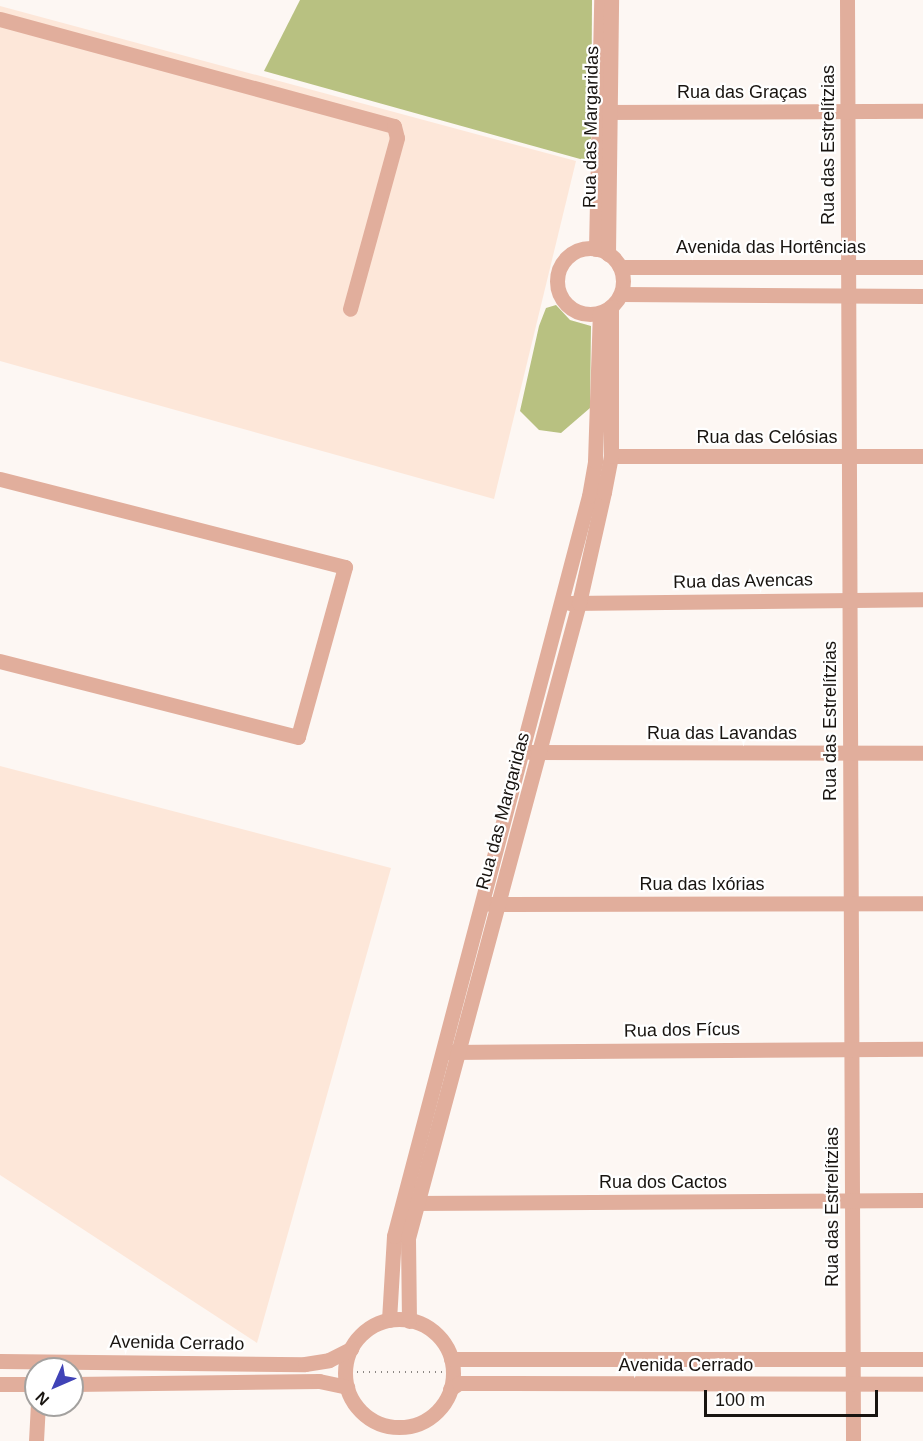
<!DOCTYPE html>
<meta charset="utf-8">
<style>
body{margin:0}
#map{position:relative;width:923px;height:1441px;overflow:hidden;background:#fdf7f3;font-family:Arial,sans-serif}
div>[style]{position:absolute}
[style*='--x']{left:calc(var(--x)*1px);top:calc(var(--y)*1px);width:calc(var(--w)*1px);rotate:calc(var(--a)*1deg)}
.built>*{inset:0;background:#fde7d9}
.forest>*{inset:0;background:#b8c181}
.path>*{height:2px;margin-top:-1px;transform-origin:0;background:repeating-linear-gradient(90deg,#8d8884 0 1.5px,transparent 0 6px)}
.minor>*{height:15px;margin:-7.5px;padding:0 7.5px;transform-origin:7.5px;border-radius:7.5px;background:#e1ae9c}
.minor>.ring{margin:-7.5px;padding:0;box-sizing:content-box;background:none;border:15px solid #e1ae9c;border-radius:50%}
span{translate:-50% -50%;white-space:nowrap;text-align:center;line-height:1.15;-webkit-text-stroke:4.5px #fff;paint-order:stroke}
.street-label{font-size:18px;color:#181410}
.north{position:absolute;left:24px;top:1357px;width:60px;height:60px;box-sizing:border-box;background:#fff;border:2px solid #a3a19f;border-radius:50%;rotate:225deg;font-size:16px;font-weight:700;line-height:24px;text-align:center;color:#181410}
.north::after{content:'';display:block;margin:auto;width:21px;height:27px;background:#4043b7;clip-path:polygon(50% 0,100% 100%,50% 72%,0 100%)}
.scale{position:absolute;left:704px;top:1390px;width:174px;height:27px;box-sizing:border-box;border:3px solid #181410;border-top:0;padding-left:8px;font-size:18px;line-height:21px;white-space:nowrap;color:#181410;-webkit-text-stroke:4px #fff;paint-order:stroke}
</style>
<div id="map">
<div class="built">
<i style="clip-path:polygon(0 6px,576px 161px,494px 499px,0 361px)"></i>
<i style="clip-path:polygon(0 766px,391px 868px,257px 1343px,0 1175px)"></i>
</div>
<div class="forest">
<i style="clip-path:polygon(300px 0,592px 0,591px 162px,264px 71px)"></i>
<i style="clip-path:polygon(556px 305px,570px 320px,591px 326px,590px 408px,561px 433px,539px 430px,520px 411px,539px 326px,546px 308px)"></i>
</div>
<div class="path">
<i style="--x:345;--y:1372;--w:102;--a:0"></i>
</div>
<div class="minor">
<i style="--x:847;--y:0;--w:1441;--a:89.76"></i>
<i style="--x:0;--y:19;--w:408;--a:15.2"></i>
<i style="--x:394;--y:126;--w:12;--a:76"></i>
<i style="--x:397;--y:138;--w:177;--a:105.4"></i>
<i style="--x:598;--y:112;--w:325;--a:-0.2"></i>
<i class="ring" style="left:557px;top:248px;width:51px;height:51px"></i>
<i style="--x:596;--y:249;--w:249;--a:-88.8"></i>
<i style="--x:608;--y:254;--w:254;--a:-89.3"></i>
<i style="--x:620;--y:267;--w:303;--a:0"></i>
<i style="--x:621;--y:294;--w:302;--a:0.4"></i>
<i style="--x:611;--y:456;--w:312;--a:0"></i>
<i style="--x:0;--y:479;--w:356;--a:14.3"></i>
<i style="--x:345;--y:567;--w:176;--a:105.5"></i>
<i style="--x:298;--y:737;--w:308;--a:-165.7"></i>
<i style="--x:569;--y:603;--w:354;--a:-0.6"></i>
<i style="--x:530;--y:752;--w:393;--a:0.1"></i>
<i style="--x:490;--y:904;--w:433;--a:-0.1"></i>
<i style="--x:448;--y:1052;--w:475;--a:-0.4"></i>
<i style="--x:409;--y:1203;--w:514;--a:-0.33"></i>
<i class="ring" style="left:345px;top:1319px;width:93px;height:93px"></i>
<i style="--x:389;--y:1320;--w:84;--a:-86.6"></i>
<i style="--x:394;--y:1236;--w:765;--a:-75.24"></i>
<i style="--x:589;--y:496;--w:36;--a:-80"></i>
<i style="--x:595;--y:461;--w:148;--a:-88.1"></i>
<i style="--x:409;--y:1321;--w:83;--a:-90.7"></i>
<i style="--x:408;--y:1238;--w:658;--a:-74.93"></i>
<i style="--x:579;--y:603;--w:114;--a:-77.3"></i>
<i style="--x:604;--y:492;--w:37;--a:-79"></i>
<i style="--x:611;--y:456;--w:149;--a:-90"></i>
<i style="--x:451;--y:1359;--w:472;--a:0"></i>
<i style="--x:0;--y:1361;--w:305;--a:0.6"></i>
<i style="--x:305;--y:1364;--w:24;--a:-9"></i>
<i style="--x:329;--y:1360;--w:25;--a:-27"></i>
<i style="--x:0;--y:1384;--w:36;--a:0"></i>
<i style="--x:72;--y:1384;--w:247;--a:-0.7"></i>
<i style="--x:319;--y:1381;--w:29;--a:12"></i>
<i style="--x:450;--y:1389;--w:11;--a:-34"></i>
<i style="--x:459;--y:1383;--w:464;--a:0.1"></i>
<i style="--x:36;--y:1441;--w:36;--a:-87"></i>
</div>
<div class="street-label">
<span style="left:742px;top:92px">Rua das Graças</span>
<span style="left:591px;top:127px;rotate:-89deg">Rua das Margaridas</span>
<span style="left:828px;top:145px;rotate:-90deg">Rua das Estrelítzias</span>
<span style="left:771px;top:247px">Avenida das Hortências</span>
<span style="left:767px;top:437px">Rua das Celósias</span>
<span style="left:743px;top:581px;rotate:-1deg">Rua das Avencas</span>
<span style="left:830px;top:721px;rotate:-90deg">Rua das Estrelítzias</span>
<span style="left:722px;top:733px">Rua das Lavandas</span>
<span style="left:503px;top:811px;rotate:-75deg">Rua das Margaridas</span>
<span style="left:702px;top:884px">Rua das Ixórias</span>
<span style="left:682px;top:1030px;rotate:-1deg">Rua dos Fícus</span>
<span style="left:663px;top:1182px">Rua dos Cactos</span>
<span style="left:832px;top:1207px;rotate:-90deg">Rua das Estrelítzias</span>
<span style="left:177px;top:1343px;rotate:1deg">Avenida Cerrado</span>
<span style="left:686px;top:1365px">Avenida Cerrado</span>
</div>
<div class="north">N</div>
<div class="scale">100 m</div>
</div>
